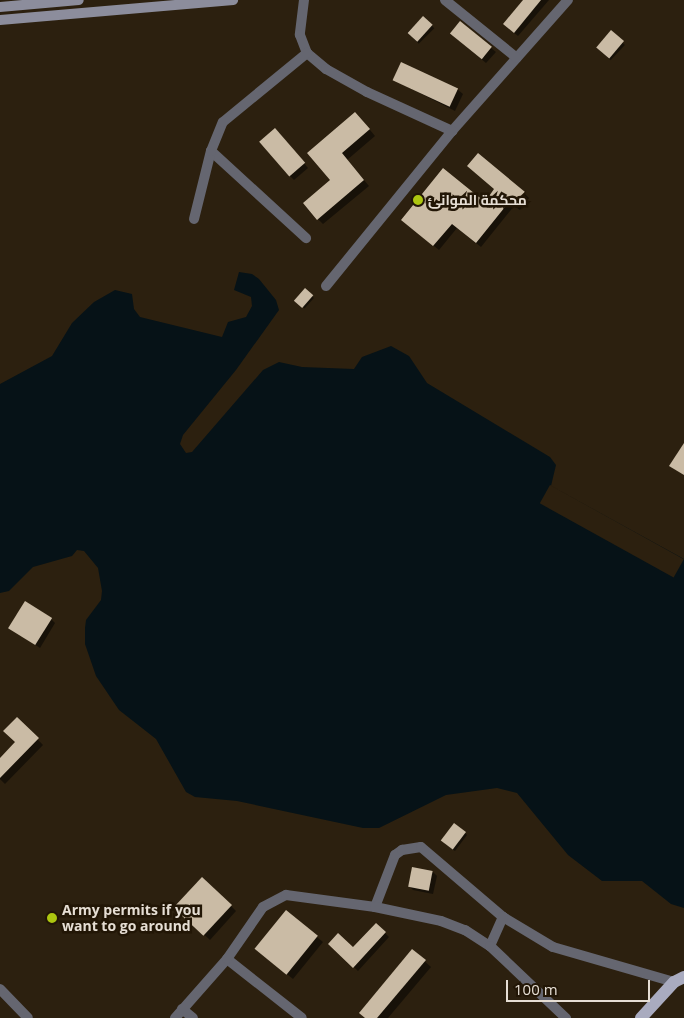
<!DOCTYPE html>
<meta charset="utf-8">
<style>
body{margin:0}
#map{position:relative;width:684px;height:1018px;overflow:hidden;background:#2c200f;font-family:"Open Sans",Cairo,sans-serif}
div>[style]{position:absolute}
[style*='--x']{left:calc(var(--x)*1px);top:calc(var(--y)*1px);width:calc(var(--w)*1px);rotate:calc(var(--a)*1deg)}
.water>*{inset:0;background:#061217}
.pier>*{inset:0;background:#2c200f;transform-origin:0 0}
.shadow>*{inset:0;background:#0007;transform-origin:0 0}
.building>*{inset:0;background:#cabba5;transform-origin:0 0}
.minor>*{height:10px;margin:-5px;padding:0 5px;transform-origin:5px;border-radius:5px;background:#656670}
.tertiary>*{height:10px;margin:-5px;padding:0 5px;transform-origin:5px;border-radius:5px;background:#656670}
.secondary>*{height:10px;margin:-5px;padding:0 5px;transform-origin:5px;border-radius:5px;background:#8c8d9c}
.primary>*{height:12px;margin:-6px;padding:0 6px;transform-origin:6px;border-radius:6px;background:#a9abbf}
.dots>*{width:14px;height:14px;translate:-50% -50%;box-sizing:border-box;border:2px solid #221606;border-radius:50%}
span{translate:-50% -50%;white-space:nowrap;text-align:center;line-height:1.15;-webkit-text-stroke:5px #221606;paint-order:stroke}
.poi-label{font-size:14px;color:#e6ded4;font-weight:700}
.left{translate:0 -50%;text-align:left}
.scale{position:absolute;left:506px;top:980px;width:144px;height:22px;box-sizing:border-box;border:2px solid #e6ded4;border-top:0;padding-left:6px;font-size:15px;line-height:18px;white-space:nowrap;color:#e6ded4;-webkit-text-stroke:4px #221606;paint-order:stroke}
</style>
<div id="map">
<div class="water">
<i style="clip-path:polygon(239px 272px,252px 274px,259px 279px,276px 300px,279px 310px,236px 370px,183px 435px,180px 444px,186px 453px,192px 452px,263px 370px,279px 362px,302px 367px,354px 369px,362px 357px,391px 346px,409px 356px,427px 383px,550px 457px,556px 465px,551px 486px,684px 559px,684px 908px,671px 904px,642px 881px,602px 881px,568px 855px,517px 793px,497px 788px,446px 795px,379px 828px,363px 828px,237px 801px,195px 797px,186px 792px,156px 739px,119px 710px,96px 676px,85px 644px,85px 628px,86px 620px,101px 600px,102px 591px,98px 568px,84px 551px,77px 550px,72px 556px,33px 567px,9px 591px,0 593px,0 384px,52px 356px,72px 323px,94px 302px,115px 290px,132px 294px,134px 309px,140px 317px,222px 337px,228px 322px,246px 317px,252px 306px,251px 297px,234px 290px)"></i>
</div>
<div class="pier">
<i style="left:550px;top:485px;width:153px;height:21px;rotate:29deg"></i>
</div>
<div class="shadow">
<i style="clip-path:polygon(525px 0,549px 0,518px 36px,508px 28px)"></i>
<i style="left:423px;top:17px;width:16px;height:22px;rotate:45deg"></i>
<i style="clip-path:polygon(460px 23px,496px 52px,486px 63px,455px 37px)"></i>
<i style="left:611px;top:32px;width:19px;height:21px;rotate:43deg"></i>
<i style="clip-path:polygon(394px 80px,457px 89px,463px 94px,455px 111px)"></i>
<i style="clip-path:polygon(361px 119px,375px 136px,347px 160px,369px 186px,323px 224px,318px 219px,331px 180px,309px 154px)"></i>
<i style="clip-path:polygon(279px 133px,308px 168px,294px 180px,290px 176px)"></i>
<i style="clip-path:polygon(524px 193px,529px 198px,520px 210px,514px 206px,481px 247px,457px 228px,439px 250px,407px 224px)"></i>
<i style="left:305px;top:290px;width:12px;height:14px;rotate:42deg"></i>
<i style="clip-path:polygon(51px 619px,55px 623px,40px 648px,10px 628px)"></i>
<i style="clip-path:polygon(17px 718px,43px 745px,5px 784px,0 779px,0 759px,17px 742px)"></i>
<i style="clip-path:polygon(465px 833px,467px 835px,455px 851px,444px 843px)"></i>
<i style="clip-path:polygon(433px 872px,437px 876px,433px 894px,413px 890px,409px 886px)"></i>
<i style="clip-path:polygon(231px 906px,236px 911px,210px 940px,181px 913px)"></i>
<i style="clip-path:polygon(286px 912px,323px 942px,293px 979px,262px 954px)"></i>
<i style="clip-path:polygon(376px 924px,389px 937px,358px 971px,330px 944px,353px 949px)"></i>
<i style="clip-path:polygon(412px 950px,431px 967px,388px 1018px,366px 1018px)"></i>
</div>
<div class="building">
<i style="clip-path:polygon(523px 0,541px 0,514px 33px,503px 24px)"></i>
<i style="left:423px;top:16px;width:13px;height:23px;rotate:42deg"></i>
<i style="left:460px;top:21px;width:41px;height:16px;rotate:39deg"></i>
<i style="left:611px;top:30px;width:17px;height:23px;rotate:40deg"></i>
<i style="left:401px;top:62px;width:63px;height:20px;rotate:25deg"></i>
<i style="clip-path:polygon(355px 112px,370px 129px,342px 153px,364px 180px,317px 220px,303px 203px,330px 180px,307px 153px)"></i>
<i style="left:275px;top:128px;width:46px;height:21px;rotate:49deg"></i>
<i style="clip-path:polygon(478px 153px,525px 192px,514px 206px,509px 202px,476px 243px,452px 224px,433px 246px,401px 220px,443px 168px,485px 202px,494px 189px,467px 166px)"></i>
<i style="left:305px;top:288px;width:11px;height:17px;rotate:41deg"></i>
<i style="clip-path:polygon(684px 443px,684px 475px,669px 466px)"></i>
<i style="left:25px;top:601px;width:32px;height:32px;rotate:32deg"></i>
<i style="clip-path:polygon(17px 717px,39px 738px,0 778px,0 758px,15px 742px,3px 731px)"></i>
<i style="left:454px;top:823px;width:15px;height:22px;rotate:37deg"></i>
<i style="left:412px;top:867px;width:21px;height:20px;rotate:11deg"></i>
<i style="left:202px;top:877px;width:41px;height:42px;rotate:43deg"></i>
<i style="left:286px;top:910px;width:41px;height:50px;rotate:39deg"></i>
<i style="clip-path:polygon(376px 923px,386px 932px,353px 968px,328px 944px,338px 933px,353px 947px)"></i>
<i style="clip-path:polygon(412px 949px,426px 960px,377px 1018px,365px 1018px,359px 1013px)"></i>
</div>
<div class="minor">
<i style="--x:304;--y:0;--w:35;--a:97"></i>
<i style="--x:300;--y:35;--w:19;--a:69"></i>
<i style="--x:307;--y:53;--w:25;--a:40"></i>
<i style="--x:326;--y:69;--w:47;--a:29.3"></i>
<i style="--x:367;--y:92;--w:94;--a:24.6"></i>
<i style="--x:452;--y:131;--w:175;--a:-48.5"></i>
<i style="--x:445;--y:0;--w:92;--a:38.9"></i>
<i style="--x:211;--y:151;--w:129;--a:42.5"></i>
<i style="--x:194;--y:219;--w:70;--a:-76"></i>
<i style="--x:211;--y:151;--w:31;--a:-68"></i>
<i style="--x:223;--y:122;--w:109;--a:-39.4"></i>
<i style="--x:326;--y:286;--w:200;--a:-50.9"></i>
<i style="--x:375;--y:907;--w:56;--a:-69"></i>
<i style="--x:395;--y:855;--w:9;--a:-36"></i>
<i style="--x:402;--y:850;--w:19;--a:-9"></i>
<i style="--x:421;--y:847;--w:108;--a:40.5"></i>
<i style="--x:503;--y:917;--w:58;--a:31"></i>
<i style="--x:553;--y:947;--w:126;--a:16.1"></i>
<i style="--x:490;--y:946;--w:32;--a:-66"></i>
<i style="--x:227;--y:959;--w:95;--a:38.2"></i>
<i style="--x:182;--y:1009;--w:14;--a:39"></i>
<i style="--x:175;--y:1018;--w:79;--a:-48.6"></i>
<i style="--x:227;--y:959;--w:63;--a:-55.3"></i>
<i style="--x:263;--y:907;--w:26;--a:-28"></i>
<i style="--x:286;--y:895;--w:90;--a:7.7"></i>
<i style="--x:375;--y:907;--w:67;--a:12"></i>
<i style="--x:441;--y:921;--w:26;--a:21"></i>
<i style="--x:465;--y:930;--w:30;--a:33"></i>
<i style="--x:490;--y:946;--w:105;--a:43.5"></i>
</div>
<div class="tertiary">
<i style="--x:0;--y:989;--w:40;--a:46"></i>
</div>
<div class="secondary">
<i style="--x:0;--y:7;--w:79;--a:-5.1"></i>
<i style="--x:0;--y:20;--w:234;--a:-4.9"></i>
</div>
<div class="primary">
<i style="--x:641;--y:1018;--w:49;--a:-47.5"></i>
<i style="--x:674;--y:982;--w:11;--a:-27"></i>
</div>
<div class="dots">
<i style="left:418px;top:200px;background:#adc610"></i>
<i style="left:52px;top:918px;background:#adc610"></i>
</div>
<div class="poi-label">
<span class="left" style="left:428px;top:200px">محكمة الموانئ</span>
<span class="left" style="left:62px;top:918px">Army permits if you<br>want to go around</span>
</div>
<div class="scale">100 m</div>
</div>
